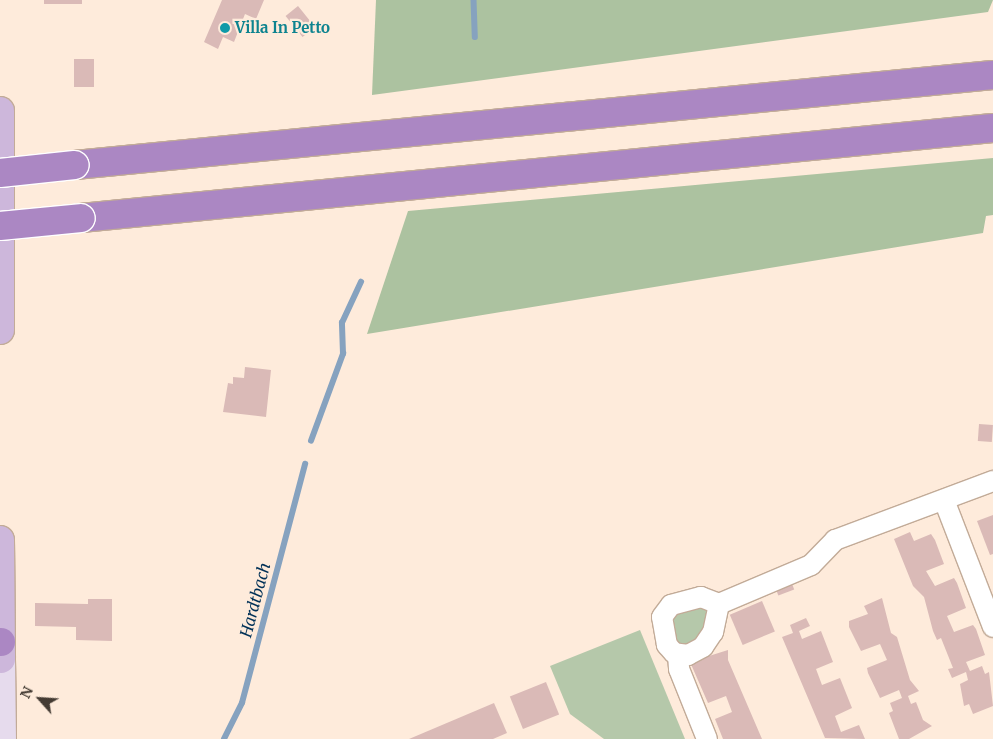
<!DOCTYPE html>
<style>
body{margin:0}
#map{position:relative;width:993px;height:739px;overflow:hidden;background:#feebdb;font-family:Merriweather,serif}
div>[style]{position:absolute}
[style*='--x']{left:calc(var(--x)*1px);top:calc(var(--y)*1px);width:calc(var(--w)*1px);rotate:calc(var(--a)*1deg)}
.green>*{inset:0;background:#b5c8aa}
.forest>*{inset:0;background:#acc2a0}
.stream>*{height:5.5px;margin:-2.75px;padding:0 2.75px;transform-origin:2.75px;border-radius:2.75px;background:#86a2bf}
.building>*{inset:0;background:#dabab7;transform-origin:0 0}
.roads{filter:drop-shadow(1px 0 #c2ab98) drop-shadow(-1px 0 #c2ab98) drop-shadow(0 1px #c2ab98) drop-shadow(0 -1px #c2ab98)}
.street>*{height:20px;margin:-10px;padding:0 10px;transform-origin:10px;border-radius:10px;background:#fff}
.secondary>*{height:28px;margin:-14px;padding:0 14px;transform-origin:14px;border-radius:14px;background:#e6dbed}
.primary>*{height:28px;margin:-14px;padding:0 14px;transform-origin:14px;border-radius:14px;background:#cdb7db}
.highway>*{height:28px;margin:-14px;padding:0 14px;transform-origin:14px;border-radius:14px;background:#ab87c3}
.bridges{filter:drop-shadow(1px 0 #fff) drop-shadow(-1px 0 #fff) drop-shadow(0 1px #fff) drop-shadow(0 -1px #fff)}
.highway-bridge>*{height:28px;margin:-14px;padding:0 14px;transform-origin:14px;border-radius:14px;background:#ab87c3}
.dots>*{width:14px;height:14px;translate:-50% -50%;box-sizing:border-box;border:2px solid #feebdb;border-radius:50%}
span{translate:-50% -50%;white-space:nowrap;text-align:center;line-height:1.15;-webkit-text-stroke:4.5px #feebdb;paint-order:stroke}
.culture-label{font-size:15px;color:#0d838f;font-weight:700}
.left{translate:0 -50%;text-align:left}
.water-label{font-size:16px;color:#013157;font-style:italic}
.north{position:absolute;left:15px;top:674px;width:50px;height:50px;-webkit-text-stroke:4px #feebdb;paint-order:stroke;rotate:296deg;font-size:14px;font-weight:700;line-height:20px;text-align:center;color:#443b33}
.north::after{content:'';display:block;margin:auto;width:18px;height:22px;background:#443b33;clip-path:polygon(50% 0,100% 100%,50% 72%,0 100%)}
</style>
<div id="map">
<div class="green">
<i style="clip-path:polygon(704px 603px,711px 613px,695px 645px,677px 648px,670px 618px)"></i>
<i style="clip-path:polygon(640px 630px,685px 739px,604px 739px,570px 714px,550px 666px)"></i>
</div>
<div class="forest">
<i style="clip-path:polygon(376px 0,993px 0,988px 12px,372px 95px)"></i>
<i style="clip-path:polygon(993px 158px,993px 215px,986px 216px,983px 233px,367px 334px,408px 211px)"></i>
</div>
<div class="stream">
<i style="--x:474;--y:0;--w:37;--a:88"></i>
<i style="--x:311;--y:441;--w:93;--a:-69.8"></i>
<i style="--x:343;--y:354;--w:31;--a:-92"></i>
<i style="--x:342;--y:323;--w:45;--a:-65.1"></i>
<i style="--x:224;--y:739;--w:40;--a:-63.4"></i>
<i style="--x:242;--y:703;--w:247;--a:-75.2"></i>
</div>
<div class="building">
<i style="left:44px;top:0;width:38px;height:4px"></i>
<i style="clip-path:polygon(222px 0,264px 0,256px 19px,245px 14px,234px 42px,223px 37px,218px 49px,204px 42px)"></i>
<i style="left:298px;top:6px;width:27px;height:16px;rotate:51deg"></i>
<i style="left:74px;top:59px;width:20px;height:28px"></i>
<i style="clip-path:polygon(245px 367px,271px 370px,266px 417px,223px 412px,228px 383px,233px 384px,233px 377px,244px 378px)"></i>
<i style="left:979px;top:424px;width:14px;height:17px;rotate:4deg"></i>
<i style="clip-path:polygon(993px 515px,993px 554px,990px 555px,977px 521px)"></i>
<i style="clip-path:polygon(910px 532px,914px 541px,931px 534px,935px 540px,944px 564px,926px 571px,935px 586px,954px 578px,957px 583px,966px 608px,947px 616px,954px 632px,973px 625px,976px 629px,985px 655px,966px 662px,970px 671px,982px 666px,985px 674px,989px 672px,993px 706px,973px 714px,969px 704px,964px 706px,960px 684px,968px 680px,966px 672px,952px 678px,948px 669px,953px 668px,941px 638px,937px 640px,933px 631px,924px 597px,913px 586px,894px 539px)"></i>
<i style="left:791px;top:581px;width:9px;height:17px;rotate:69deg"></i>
<i style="clip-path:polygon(882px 598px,891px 633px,897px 637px,910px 680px,919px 691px,908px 696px,911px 704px,916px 702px,923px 720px,932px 726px,909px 739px,899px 739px,889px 713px,893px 711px,890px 703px,902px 698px,899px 690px,880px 698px,868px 673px,867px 668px,887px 660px,880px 644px,861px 651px,849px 627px,849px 621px,868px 614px,864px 606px)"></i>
<i style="clip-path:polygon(88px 599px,112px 599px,112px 641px,76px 640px,76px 627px,35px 626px,35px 603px,88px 604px)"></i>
<i style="left:762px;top:601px;width:33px;height:35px;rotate:67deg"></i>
<i style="clip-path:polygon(806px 618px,810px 626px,799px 631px,802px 639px,821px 631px,833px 662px,816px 669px,822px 685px,840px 678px,852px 708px,835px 716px,841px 732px,859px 725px,865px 739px,825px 738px,782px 637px,793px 633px,790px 625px)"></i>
<i style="clip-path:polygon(728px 650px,728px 660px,762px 739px,723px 739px,715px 719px,732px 712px,726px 696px,708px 703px,690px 662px)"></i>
<i style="left:546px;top:682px;width:35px;height:39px;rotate:68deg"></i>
<i style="clip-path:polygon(494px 703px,507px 733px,493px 739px,409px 739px)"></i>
</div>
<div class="roads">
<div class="street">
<i style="--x:944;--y:500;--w:136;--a:68.9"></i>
<i style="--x:719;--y:604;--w:29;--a:102"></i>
<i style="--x:713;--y:632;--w:18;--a:124"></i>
<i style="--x:703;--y:647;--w:17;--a:152"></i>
<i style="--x:688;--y:655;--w:14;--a:-172"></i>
<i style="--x:674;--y:653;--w:11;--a:-131"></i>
<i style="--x:667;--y:645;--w:28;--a:-100"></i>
<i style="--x:662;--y:617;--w:15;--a:-53"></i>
<i style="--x:671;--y:605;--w:31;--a:-15"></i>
<i style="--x:701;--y:597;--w:19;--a:21"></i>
<i style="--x:719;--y:604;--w:100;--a:-23"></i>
<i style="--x:811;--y:565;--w:35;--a:-46"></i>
<i style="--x:835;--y:540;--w:169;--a:-20.5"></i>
<i style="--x:678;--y:654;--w:15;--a:86"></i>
<i style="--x:679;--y:669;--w:75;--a:68.2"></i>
</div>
<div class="secondary">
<i style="--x:1;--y:659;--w:80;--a:89.3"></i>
</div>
<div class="primary">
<i style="--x:0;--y:111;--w:219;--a:90"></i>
<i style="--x:0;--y:540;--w:119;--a:89.5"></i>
</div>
<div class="highway">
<i style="--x:75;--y:165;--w:922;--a:-5.6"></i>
<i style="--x:81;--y:218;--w:916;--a:-5.64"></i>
<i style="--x:0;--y:642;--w:1;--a:0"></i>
</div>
</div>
<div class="bridges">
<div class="highway-bridge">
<i style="--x:0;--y:173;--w:75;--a:-6.1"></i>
<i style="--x:0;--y:226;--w:81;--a:-5.6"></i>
</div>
</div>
<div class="dots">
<i style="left:225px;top:28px;background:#0f9aa8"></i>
</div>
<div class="culture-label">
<span class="left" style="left:235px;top:28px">Villa In Petto</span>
</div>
<div class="water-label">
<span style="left:255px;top:600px;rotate:-75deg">Hardtbach</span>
</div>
<div class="north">N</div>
</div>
